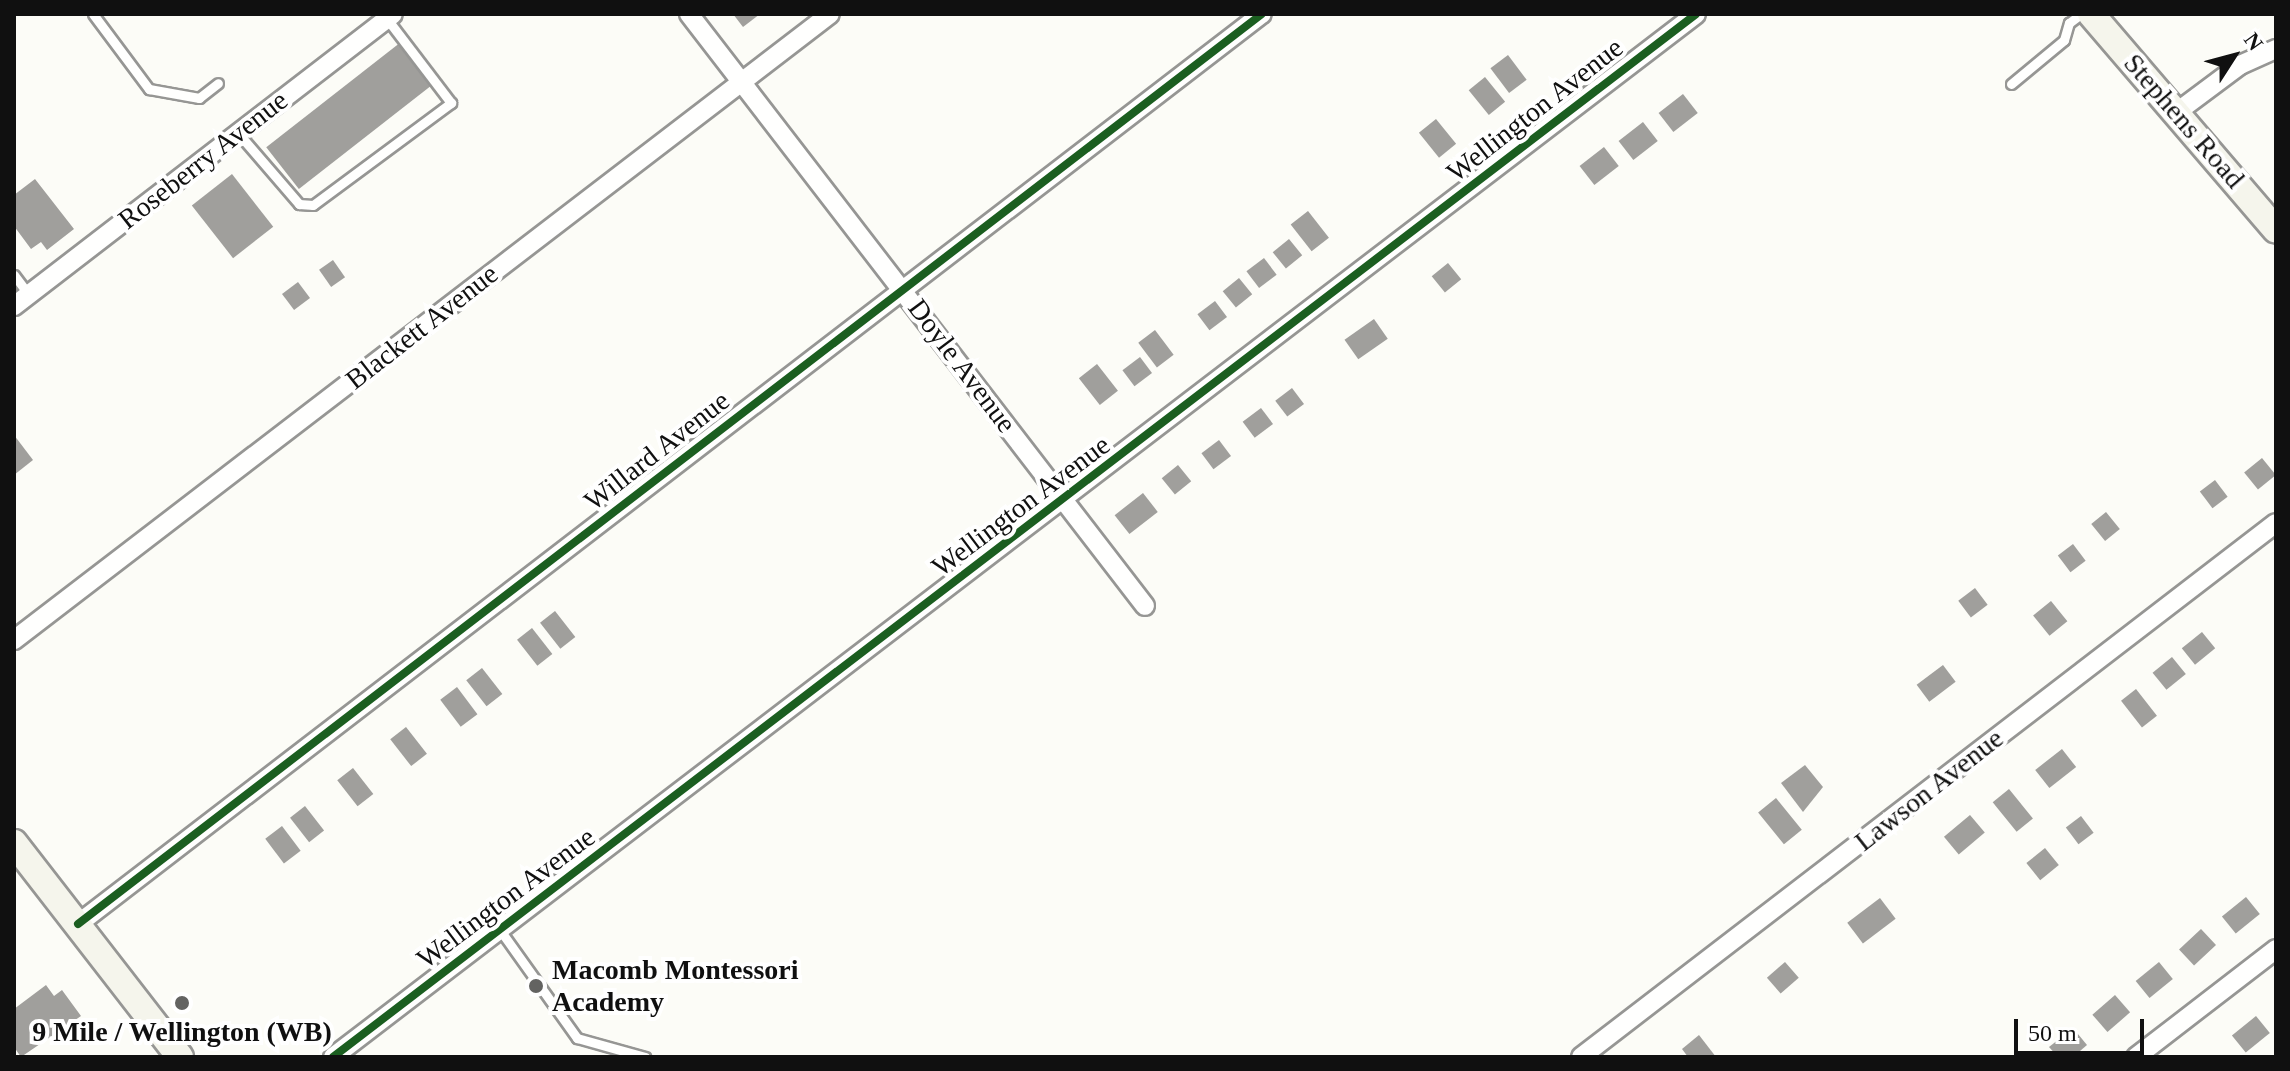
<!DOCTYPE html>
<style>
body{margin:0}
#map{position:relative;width:2290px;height:1071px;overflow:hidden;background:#fcfcf7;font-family:"Times New Roman",serif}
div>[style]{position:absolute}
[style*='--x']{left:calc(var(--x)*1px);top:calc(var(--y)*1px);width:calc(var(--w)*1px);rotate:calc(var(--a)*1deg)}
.building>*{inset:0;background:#a09f9c;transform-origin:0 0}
.roads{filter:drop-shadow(2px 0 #969694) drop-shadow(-2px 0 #969694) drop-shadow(0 2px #969694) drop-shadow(0 -2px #969694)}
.lane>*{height:9px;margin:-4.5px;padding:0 4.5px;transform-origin:4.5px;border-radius:4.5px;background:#fffffe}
.street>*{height:18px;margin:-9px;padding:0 9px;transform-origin:9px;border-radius:9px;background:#fffffe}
.secondary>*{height:26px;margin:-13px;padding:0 13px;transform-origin:13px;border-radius:13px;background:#f5f5ec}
.cycleway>*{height:8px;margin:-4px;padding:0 4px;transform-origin:4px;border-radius:4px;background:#1b5e20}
.dots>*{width:22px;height:22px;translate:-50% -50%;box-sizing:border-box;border:4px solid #fff;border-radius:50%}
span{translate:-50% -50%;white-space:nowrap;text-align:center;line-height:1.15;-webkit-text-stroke:8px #fff;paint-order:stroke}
.street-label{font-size:28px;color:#101010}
.poi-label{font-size:28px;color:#101010;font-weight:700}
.left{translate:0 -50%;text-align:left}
.frame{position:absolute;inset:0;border:16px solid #101010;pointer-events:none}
.north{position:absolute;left:2194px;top:16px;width:80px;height:80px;-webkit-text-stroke:6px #fff;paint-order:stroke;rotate:54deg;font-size:22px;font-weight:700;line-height:32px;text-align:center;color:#101010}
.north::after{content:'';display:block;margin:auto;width:28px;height:36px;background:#101010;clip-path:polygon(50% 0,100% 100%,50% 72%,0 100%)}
.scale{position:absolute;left:2014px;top:1019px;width:130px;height:36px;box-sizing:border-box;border:4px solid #101010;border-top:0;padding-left:10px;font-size:24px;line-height:28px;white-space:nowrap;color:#101010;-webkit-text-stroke:6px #fff;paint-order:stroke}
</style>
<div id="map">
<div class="building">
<i style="clip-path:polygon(733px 14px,760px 14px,743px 27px)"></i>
<i style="left:401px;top:42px;width:53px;height:171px;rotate:52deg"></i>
<i style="left:1508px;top:55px;width:31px;height:22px;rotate:53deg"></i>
<i style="left:1485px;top:77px;width:32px;height:21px;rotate:51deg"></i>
<i style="left:1683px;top:94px;width:24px;height:31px;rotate:52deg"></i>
<i style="left:1436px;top:119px;width:32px;height:22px;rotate:51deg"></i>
<i style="left:1643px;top:122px;width:24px;height:31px;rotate:52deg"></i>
<i style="left:1604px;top:147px;width:24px;height:31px;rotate:52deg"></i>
<i style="left:232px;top:174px;width:67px;height:51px;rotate:52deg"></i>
<i style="clip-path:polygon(35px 179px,74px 229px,47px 250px,41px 242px,31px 249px,14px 226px,14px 195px)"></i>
<i style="left:1308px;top:211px;width:34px;height:22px;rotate:52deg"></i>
<i style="left:1289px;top:239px;width:21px;height:21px;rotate:51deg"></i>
<i style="left:1264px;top:258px;width:21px;height:22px;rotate:53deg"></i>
<i style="left:333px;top:260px;width:21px;height:17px;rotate:55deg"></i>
<i style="left:1448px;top:263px;width:21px;height:21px;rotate:51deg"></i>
<i style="left:1239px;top:278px;width:21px;height:21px;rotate:51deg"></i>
<i style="left:298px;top:282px;width:20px;height:20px;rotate:53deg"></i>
<i style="left:1215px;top:301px;width:20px;height:22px;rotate:53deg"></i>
<i style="left:1374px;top:319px;width:24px;height:36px;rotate:55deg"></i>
<i style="left:1155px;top:330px;width:31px;height:21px;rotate:53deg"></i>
<i style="left:1140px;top:357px;width:20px;height:22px;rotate:53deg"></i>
<i style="left:1097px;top:364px;width:34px;height:23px;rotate:52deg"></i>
<i style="left:1292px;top:388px;width:20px;height:21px;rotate:53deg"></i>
<i style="left:1261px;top:408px;width:20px;height:23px;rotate:53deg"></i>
<i style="clip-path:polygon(14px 435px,33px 460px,14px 475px)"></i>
<i style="left:1219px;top:440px;width:20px;height:22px;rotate:53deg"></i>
<i style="left:2262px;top:458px;width:22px;height:23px;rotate:51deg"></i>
<i style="left:1178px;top:465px;width:21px;height:21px;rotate:51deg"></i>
<i style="left:2215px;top:480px;width:21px;height:19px;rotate:53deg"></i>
<i style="left:1143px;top:493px;width:24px;height:36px;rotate:52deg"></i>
<i style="left:2106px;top:512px;width:22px;height:19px;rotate:51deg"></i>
<i style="left:2073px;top:544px;width:21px;height:19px;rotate:53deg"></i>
<i style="left:1975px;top:588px;width:21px;height:21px;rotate:53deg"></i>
<i style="left:2051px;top:601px;width:26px;height:23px;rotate:51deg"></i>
<i style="left:555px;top:611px;width:33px;height:19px;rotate:52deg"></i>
<i style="left:532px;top:628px;width:33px;height:19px;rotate:52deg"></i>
<i style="left:2202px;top:632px;width:21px;height:26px;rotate:51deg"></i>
<i style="left:2172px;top:657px;width:22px;height:25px;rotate:51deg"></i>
<i style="left:1943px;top:665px;width:21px;height:33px;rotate:53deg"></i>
<i style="left:482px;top:668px;width:33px;height:20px;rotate:52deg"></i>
<i style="left:457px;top:687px;width:34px;height:21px;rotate:53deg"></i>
<i style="left:2136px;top:689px;width:34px;height:19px;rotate:52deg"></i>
<i style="left:406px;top:727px;width:34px;height:20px;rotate:52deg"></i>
<i style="left:2062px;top:749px;width:23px;height:34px;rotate:52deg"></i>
<i style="clip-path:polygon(1805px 765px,1823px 787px,1803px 812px,1781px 783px)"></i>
<i style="left:353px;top:768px;width:33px;height:20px;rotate:52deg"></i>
<i style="left:2009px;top:789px;width:38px;height:21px;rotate:51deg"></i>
<i style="left:1776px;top:798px;width:41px;height:23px;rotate:51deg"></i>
<i style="left:305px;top:806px;width:31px;height:19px;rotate:52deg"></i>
<i style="left:1970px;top:815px;width:23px;height:34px;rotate:50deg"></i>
<i style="left:2081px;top:816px;width:21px;height:19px;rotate:53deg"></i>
<i style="left:282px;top:826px;width:31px;height:21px;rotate:53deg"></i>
<i style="left:2045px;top:848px;width:22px;height:24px;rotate:51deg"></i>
<i style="left:2246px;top:897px;width:22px;height:31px;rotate:51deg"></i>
<i style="left:1880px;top:898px;width:26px;height:41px;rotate:53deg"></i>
<i style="left:2201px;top:929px;width:22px;height:30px;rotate:47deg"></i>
<i style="left:1785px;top:962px;width:21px;height:24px;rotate:49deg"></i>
<i style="left:2159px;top:962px;width:22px;height:30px;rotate:51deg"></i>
<i style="clip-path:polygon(46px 985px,54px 996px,62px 990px,81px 1016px,21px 1057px,14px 1047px,14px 1009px)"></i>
<i style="left:2115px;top:995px;width:23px;height:30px;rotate:49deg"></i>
<i style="left:2256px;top:1016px;width:22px;height:31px;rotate:51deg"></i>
<i style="clip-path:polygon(2073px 1028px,2087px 1045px,2073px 1057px,2058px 1057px,2049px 1047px)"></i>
<i style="clip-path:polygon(1699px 1035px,1716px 1057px,1688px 1057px,1682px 1049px)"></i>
</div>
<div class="roads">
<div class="lane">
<i style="--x:93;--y:14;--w:94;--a:53.3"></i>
<i style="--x:149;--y:89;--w:51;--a:10.2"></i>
<i style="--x:199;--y:98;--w:24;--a:-38"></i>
<i style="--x:2011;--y:84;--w:69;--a:-39.7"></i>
<i style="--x:2064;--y:40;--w:18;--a:-74"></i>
<i style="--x:2069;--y:23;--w:15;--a:-37"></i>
<i style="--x:238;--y:133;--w:94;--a:49.3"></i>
<i style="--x:299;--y:204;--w:14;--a:4"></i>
<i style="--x:313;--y:205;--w:172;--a:-36.5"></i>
<i style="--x:451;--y:103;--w:106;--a:-127.3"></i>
<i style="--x:14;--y:275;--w:25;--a:53"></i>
<i style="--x:500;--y:930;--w:133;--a:54.5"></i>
<i style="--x:577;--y:1038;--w:71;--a:15.6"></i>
</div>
<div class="street">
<i style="--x:689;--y:14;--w:747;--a:52.39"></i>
<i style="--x:2177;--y:112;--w:79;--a:-36.7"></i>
<i style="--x:2240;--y:65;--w:39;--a:-24"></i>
<i style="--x:14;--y:306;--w:478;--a:-37.6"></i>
<i style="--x:14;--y:640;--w:1028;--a:-37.49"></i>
<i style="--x:78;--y:924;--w:1493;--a:-37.55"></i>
<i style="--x:333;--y:1057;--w:1716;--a:-37.42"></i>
<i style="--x:1581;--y:1057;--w:876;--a:-37.54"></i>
<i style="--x:2136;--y:1057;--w:177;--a:-37.6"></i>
</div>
<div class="secondary">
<i style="--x:2091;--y:14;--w:284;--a:49.4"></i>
<i style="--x:14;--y:843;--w:271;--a:52.2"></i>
</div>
</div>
<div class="cycleway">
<i style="--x:78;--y:924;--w:1493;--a:-37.55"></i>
<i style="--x:333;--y:1057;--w:1716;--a:-37.42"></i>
</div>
<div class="dots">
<i style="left:536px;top:986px;background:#636361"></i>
<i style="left:182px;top:1003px;background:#636361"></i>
</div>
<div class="street-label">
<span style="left:1535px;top:110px;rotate:-38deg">Wellington Avenue</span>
<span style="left:2184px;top:121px;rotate:49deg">Stephens Road</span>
<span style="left:203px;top:160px;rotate:-38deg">Roseberry Avenue</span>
<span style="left:422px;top:327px;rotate:-38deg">Blackett Avenue</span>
<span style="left:962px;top:366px;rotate:53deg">Doyle Avenue</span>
<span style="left:657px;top:451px;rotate:-38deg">Willard Avenue</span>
<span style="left:1021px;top:506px;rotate:-37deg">Wellington Avenue</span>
<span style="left:1929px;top:790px;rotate:-38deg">Lawson Avenue</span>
<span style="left:506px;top:898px;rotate:-37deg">Wellington Avenue</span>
</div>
<div class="poi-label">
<span class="left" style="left:552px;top:986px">Macomb Montessori<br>Academy</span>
<span style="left:182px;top:1032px">9 Mile / Wellington (WB)</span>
</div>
<div class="frame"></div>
<div class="north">N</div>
<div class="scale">50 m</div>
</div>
